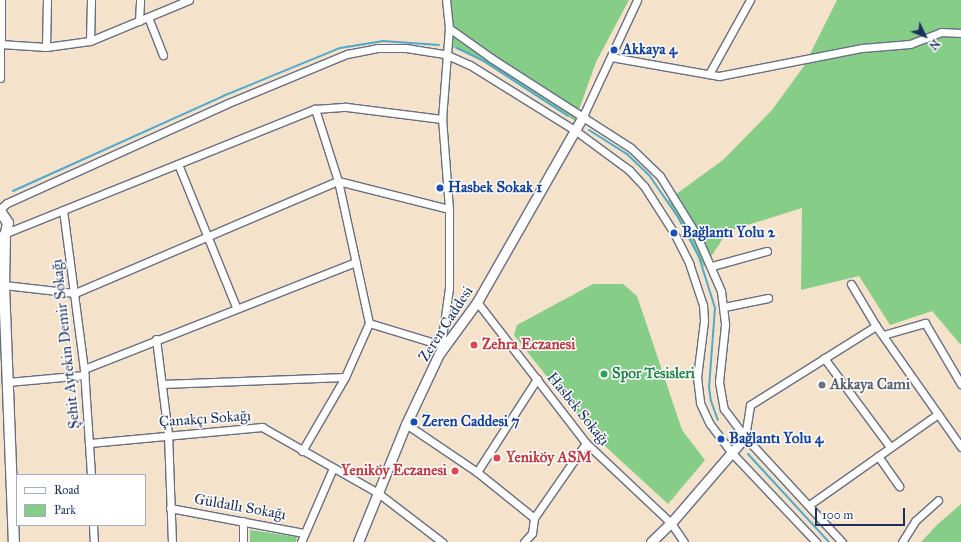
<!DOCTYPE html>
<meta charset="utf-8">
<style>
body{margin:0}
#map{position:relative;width:961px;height:542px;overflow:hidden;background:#f4e3ca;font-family:"IM FELL Great Primer",serif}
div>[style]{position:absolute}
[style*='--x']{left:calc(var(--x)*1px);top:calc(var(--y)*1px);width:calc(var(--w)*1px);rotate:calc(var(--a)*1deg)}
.green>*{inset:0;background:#86cd88}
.stream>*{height:2px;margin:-1px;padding:0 1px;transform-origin:1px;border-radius:1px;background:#51a8ce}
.roads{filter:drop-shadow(1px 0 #676e84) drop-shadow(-1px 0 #676e84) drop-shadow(0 1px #676e84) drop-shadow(0 -1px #676e84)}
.minor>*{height:7px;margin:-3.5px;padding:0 3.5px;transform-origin:3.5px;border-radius:3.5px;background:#fff}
.tertiary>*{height:9px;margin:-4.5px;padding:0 4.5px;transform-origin:4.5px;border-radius:4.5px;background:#fff}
.secondary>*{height:10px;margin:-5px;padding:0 5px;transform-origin:5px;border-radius:5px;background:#fff}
.dots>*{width:11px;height:11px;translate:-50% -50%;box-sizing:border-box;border:2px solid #fff;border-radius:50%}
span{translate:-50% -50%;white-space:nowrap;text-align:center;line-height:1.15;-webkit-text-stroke:3px #fff;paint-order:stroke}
.transit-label{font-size:15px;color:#164399;font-weight:700}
.left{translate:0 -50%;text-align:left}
.street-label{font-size:15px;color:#1b2f5e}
.health-label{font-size:15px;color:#be3a42;font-weight:700}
.right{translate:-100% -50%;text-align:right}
.leisure-label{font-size:15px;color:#27864d;font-weight:700}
.worship-label{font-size:15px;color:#5b616d;font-weight:700}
.legend{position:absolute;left:16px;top:474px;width:130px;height:52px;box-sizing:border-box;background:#fff;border:1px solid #a4acbf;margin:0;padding:5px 7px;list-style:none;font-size:12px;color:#1b2f5e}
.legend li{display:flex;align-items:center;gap:8px;height:20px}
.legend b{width:20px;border:1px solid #a4acbf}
.north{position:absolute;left:905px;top:16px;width:40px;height:40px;-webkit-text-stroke:3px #fff;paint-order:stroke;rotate:133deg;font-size:11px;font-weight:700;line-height:16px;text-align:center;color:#1b2f5e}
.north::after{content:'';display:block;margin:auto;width:14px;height:18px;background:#1b2f5e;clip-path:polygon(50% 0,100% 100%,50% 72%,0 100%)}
.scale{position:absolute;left:815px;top:508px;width:90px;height:18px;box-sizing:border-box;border:2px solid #1b2f5e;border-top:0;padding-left:5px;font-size:12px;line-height:14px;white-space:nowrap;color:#1b2f5e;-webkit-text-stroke:3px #fff;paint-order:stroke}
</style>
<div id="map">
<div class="green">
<i style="clip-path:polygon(447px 0,629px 0,596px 62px,575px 121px,472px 55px,449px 46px)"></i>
<i style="clip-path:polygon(837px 0,961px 0,961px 345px,932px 311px,890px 325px,859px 276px,801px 290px,802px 208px,728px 231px,704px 267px,668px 200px,723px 160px,772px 110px,804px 66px)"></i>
<i style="clip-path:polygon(593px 284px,623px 284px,637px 296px,682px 430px,705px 460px,668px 504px,593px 435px,514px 335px,517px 325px)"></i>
<i style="clip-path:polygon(961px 504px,961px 542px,921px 542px,938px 524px)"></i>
<i style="clip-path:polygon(250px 530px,297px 537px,296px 542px,250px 542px)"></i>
</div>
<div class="stream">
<i style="--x:457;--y:48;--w:30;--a:26"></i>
<i style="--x:484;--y:61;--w:100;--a:33.2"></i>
<i style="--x:589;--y:130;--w:45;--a:32.3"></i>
<i style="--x:627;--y:154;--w:30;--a:44"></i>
<i style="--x:649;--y:175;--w:51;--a:55.4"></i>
<i style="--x:678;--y:217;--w:45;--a:62.3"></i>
<i style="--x:699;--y:257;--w:53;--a:72.6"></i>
<i style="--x:715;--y:308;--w:79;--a:94.3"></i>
<i style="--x:709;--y:387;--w:14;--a:82"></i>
<i style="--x:711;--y:401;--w:20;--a:70"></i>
<i style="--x:13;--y:191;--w:230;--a:-24.3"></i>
<i style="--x:223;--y:96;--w:126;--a:-22.3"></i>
<i style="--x:340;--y:48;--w:44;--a:-9.2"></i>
<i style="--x:383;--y:41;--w:56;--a:4.1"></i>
<i style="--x:748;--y:454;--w:120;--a:47.4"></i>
</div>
<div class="roads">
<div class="minor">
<i style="--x:148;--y:17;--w:41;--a:68.5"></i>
<i style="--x:139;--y:21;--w:21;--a:-87"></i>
<i style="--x:449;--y:28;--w:52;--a:35.5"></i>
<i style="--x:491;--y:58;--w:166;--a:32.7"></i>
<i style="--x:631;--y:148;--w:40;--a:44"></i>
<i style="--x:660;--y:176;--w:68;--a:58.2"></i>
<i style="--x:696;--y:234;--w:62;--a:66.3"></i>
<i style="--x:721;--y:291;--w:34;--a:83"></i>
<i style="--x:725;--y:325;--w:57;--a:96"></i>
<i style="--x:719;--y:382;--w:27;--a:80"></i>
<i style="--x:724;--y:409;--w:35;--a:53"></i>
<i style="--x:745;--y:437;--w:143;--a:47.3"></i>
<i style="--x:90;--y:41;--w:41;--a:-88.6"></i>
<i style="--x:46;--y:47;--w:47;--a:-88.8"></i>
<i style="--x:611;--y:57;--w:110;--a:10"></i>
<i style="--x:719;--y:76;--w:146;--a:-11.1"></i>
<i style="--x:862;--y:48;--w:48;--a:-4.8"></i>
<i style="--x:910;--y:44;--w:33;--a:-21"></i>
<i style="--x:941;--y:32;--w:20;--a:3"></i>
<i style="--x:709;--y:74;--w:85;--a:-61"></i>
<i style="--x:0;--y:78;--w:34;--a:-90"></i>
<i style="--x:0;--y:44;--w:46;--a:3.7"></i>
<i style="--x:46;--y:47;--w:44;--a:-7.8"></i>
<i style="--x:90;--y:41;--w:107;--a:-22.5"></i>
<i style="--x:583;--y:116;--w:128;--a:-65"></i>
<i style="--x:178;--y:164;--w:154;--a:67.9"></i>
<i style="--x:0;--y:209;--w:9;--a:-41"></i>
<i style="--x:7;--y:203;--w:240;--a:-24.3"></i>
<i style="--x:226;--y:104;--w:131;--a:-22.5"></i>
<i style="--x:347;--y:54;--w:31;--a:-11"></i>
<i style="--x:377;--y:48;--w:29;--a:0"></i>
<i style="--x:406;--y:48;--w:39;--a:9"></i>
<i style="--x:445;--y:54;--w:27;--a:24"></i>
<i style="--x:470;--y:65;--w:125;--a:31.9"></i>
<i style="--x:576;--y:131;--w:66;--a:36.3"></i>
<i style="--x:629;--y:170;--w:22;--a:47"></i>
<i style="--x:644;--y:186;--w:56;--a:57.4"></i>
<i style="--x:674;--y:233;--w:34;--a:63"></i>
<i style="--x:689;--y:263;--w:44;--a:71.6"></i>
<i style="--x:703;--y:305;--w:16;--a:86"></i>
<i style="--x:704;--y:321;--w:56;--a:97.1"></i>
<i style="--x:697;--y:377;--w:26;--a:83"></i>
<i style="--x:700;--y:403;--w:23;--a:65"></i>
<i style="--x:710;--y:424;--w:35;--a:53"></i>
<i style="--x:731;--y:452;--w:124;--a:46.6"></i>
<i style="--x:63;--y:210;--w:160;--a:82.5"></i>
<i style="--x:84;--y:369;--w:106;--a:86.2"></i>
<i style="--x:6;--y:233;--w:333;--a:-21.9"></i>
<i style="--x:315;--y:109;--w:31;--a:-4"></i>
<i style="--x:346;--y:107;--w:97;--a:7.1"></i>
<i style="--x:712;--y:266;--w:57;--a:-15.3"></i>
<i style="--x:851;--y:284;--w:49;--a:59.2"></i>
<i style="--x:876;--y:326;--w:148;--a:54.9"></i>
<i style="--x:4;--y:285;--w:71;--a:6.4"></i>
<i style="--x:75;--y:293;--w:286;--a:-23.1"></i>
<i style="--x:338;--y:181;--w:114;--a:14.2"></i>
<i style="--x:477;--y:302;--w:178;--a:52.3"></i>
<i style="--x:586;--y:443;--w:117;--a:43.3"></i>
<i style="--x:671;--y:523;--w:23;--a:56"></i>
<i style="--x:724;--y:307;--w:45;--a:-11.6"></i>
<i style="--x:369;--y:323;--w:75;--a:17"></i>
<i style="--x:883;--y:335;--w:44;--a:-15.9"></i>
<i style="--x:925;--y:323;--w:71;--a:59.5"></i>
<i style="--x:156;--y:339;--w:96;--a:82.8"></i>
<i style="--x:168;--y:434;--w:108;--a:87.9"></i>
<i style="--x:440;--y:352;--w:65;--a:-82"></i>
<i style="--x:449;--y:288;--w:79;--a:-90"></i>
<i style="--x:449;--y:209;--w:90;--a:-94.4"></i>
<i style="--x:442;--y:119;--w:91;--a:-85.6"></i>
<i style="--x:449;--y:28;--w:28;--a:-96"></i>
<i style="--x:824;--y:358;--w:111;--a:53.4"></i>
<i style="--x:84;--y:369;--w:292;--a:-21.5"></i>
<i style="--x:8;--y:382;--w:77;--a:-5.2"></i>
<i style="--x:162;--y:384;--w:183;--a:-2.2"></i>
<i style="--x:406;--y:424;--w:86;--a:34.1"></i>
<i style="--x:477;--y:472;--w:73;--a:38.9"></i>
<i style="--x:745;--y:437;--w:32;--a:-81"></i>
<i style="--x:750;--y:405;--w:149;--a:-32.1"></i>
<i style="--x:90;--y:443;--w:173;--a:-5.3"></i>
<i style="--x:262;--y:427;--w:133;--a:29.6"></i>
<i style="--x:378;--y:493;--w:81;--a:37.4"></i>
<i style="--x:302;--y:451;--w:86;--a:-59.8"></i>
<i style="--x:345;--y:377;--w:59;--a:-66"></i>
<i style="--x:369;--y:323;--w:145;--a:-102.3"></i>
<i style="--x:338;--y:181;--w:76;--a:-107.7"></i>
<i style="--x:878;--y:456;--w:37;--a:55"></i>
<i style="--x:477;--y:472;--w:111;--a:-57.2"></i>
<i style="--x:809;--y:505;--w:158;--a:-35.2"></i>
<i style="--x:170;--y:508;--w:136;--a:10.6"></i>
<i style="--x:243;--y:521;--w:21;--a:90"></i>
<i style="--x:93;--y:525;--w:17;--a:87"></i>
<i style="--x:301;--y:542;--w:81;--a:-66.6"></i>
<i style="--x:524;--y:542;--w:12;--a:-48"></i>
<i style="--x:532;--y:533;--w:15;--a:-82"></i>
<i style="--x:534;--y:518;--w:91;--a:-55.3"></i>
<i style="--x:902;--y:542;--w:25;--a:-58"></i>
<i style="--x:915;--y:521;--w:31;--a:-42"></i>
</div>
<div class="tertiary">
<i style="--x:358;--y:542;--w:127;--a:-67.9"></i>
<i style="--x:406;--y:424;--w:77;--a:-64.8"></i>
<i style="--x:439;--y:354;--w:64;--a:-53.8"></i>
<i style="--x:477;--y:302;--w:214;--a:-60.3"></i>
<i style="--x:651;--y:542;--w:28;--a:-44"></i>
<i style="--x:671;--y:523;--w:113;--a:-49.3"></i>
</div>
<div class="secondary">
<i style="--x:0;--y:44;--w:44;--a:-90"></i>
<i style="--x:0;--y:211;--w:14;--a:56"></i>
<i style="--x:8;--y:223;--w:10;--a:101"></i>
<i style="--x:6;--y:233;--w:7;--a:124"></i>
<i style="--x:5;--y:235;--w:50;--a:91.1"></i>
<i style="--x:4;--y:285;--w:257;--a:87.8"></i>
</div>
</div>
<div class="dots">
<i style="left:614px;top:50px;background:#1a4fb4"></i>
<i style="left:440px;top:188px;background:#1a4fb4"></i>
<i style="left:674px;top:233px;background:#1a4fb4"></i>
<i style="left:474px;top:345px;background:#e0444e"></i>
<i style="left:604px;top:374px;background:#2e9e5b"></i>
<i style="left:822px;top:385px;background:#6b7280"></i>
<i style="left:414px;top:422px;background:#1a4fb4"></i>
<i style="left:721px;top:439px;background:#1a4fb4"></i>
<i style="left:497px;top:458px;background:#e0444e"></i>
<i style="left:455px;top:471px;background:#e0444e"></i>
</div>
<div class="transit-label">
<span class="left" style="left:622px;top:50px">Akkaya 4</span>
<span class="left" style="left:448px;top:188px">Hasbek Sokak 1</span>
<span class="left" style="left:682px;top:233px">Bağlantı Yolu 2</span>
<span class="left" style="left:422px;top:422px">Zeren Caddesi 7</span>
<span class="left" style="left:729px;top:439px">Bağlantı Yolu 4</span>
</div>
<div class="street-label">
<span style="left:446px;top:324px;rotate:-57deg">Zeren Caddesi</span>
<span style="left:66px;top:344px;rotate:-96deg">Şehit Aytekin Demir Sokağı</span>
<span style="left:578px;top:409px;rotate:51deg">Hasbek Sokağı</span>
<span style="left:205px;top:419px;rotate:-4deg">Çanakçı Sokağı</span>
<span style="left:240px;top:507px;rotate:10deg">Güldallı Sokağı</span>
</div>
<div class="health-label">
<span class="left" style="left:482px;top:345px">Zehra Eczanesi</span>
<span class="left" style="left:506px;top:458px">Yeniköy ASM</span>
<span class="right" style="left:447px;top:471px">Yeniköy Eczanesi</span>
</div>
<div class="leisure-label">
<span class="left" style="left:612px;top:374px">Spor Tesisleri</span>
</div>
<div class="worship-label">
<span class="left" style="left:830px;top:385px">Akkaya Cami</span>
</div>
<ul class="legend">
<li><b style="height:5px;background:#fff"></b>Road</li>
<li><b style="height:11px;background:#86cd88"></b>Park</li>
</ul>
<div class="north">N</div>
<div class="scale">100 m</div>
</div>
